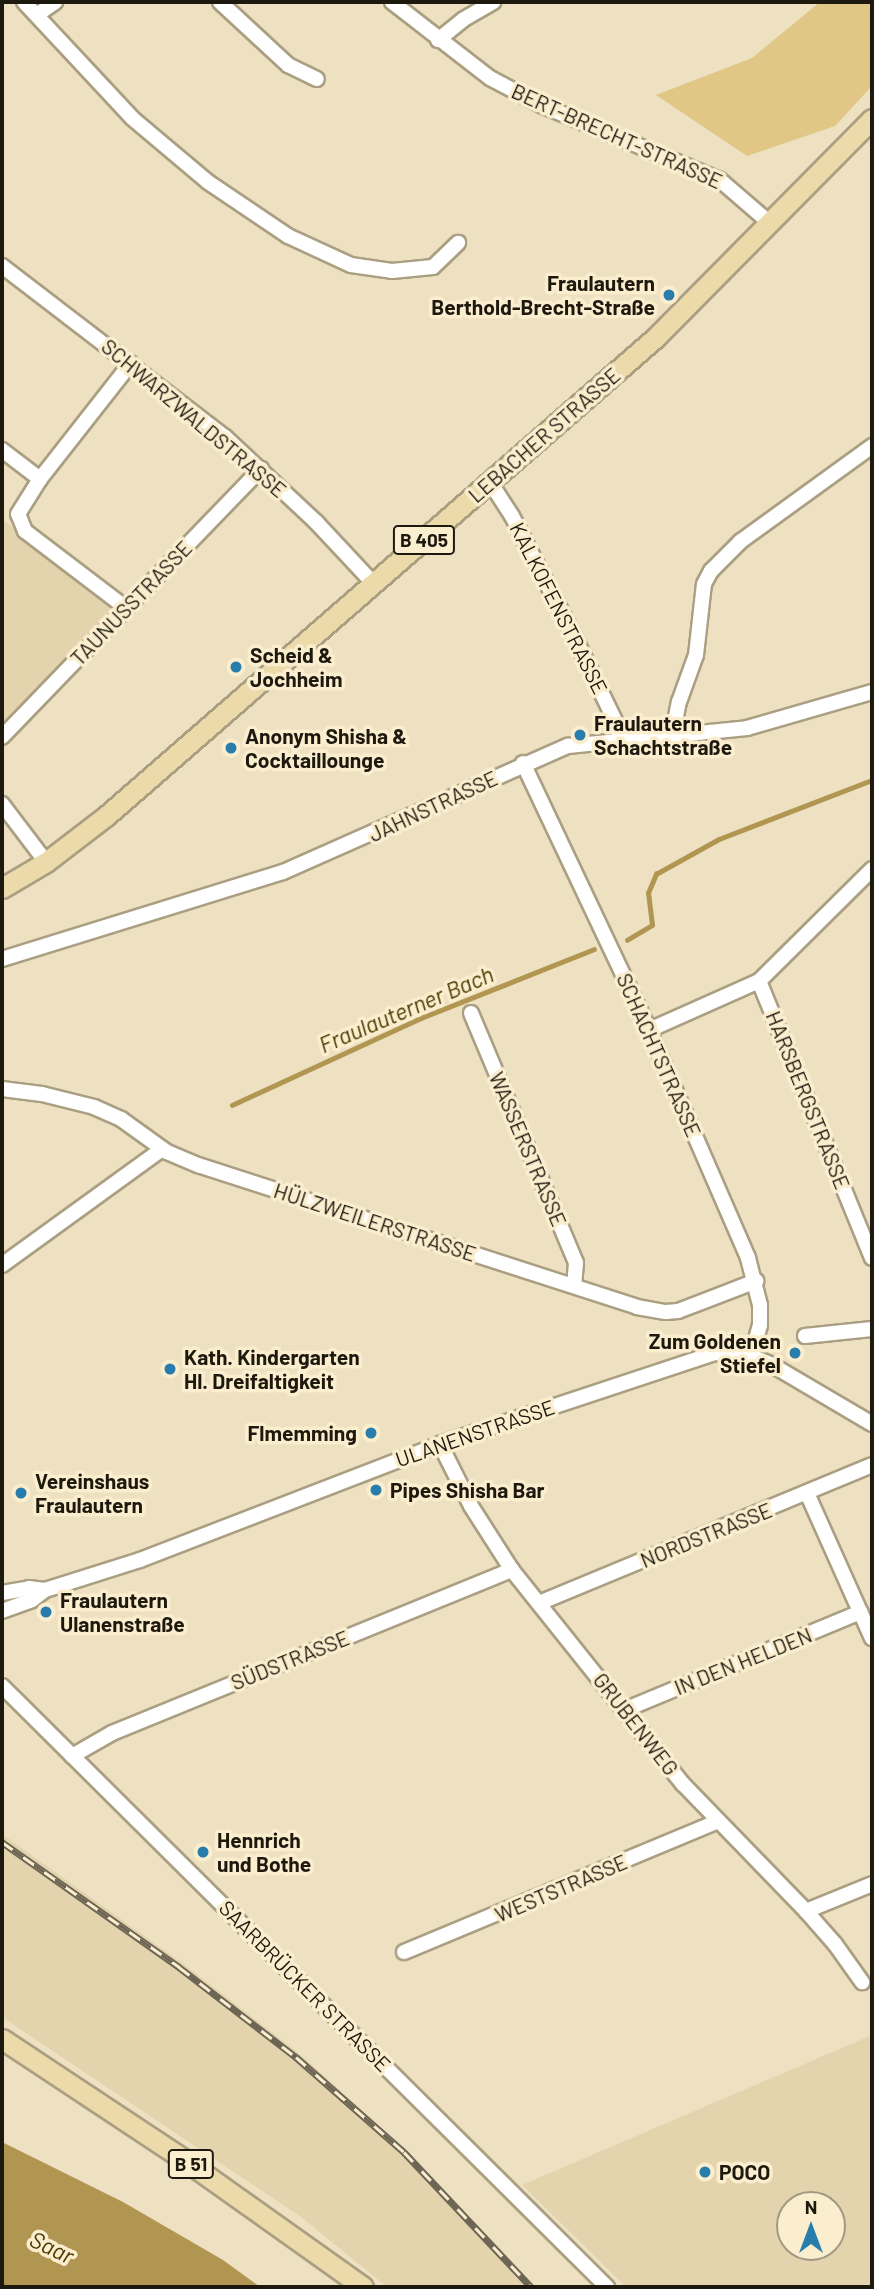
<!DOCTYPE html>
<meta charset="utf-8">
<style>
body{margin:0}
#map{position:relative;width:874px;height:2289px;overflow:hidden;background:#ede1c2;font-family:Barlow,sans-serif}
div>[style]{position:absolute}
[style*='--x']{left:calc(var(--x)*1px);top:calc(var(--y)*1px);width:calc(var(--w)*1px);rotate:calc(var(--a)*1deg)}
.built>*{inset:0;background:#e3d4ae}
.green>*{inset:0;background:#e1c785}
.water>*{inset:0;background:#b19652}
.stream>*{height:4.5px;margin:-2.25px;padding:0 2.25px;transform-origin:2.25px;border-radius:2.25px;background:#b19652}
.roads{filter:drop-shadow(2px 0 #ab9f82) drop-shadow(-2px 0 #ab9f82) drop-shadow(0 2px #ab9f82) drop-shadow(0 -2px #ab9f82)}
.minor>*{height:14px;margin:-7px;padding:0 7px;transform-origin:7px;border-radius:7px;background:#fff}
.major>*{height:19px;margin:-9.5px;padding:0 9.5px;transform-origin:9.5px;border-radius:9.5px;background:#ecdaaa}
.rail>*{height:7px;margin-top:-3.5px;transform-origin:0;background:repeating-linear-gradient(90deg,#fbeecf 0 13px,#6e6654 0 26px);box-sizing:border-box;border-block:2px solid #6e6654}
.dots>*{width:19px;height:19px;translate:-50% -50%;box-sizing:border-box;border:4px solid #fbeecf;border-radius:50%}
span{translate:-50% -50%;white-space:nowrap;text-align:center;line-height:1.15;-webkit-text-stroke:7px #fbeecf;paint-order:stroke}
.shield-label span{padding:2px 5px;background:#fbeecf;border:2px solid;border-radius:5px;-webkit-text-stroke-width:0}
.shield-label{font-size:19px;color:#1e190e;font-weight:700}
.street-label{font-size:21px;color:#1e190e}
.poi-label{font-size:21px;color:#1e190e;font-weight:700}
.right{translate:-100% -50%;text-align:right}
.left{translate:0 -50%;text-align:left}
.water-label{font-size:23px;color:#4c3a00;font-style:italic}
.frame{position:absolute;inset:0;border:4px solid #1e190e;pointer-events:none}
.north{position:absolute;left:776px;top:2191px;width:70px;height:70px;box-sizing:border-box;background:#fbeecf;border:2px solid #a39982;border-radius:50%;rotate:0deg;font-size:19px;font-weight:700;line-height:28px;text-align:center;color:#1e190e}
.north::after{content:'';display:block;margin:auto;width:24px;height:32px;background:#297dad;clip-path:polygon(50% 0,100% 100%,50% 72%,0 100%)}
</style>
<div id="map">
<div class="built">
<i style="clip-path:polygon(2px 519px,116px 608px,2px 730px)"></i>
<i style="clip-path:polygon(2px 1834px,185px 1965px,296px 2051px,406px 2150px,536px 2287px,387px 2287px,301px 2217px,2px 2017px)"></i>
<i style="clip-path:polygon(evenodd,872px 2035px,872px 2287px,626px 2287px,522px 2185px,872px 2035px,790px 2205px,832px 2205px,832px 2247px,790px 2247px,790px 2205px)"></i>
</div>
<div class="green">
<i style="clip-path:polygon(820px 2px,872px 2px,872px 86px,835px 126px,747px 156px,656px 95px,752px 58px)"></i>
</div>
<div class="water">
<i style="clip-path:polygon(2px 2142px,123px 2202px,223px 2260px,260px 2287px,2px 2287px)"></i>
</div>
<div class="stream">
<i style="--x:627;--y:940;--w:29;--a:-31"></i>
<i style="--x:652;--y:925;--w:32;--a:-97"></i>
<i style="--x:648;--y:893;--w:21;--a:-67"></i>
<i style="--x:656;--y:874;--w:72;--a:-29.1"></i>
<i style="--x:719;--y:839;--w:164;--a:-21.1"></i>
<i style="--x:232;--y:1105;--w:208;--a:-24.7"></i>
<i style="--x:421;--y:1018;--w:186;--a:-21.7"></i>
</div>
<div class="roads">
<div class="minor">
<i style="--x:24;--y:2;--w:158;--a:47"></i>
<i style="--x:132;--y:118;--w:99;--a:40.1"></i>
<i style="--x:208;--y:182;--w:97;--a:34"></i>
<i style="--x:288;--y:236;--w:69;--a:24.7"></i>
<i style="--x:351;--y:265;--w:41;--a:8.3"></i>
<i style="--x:392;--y:271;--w:41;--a:-5.6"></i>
<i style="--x:433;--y:267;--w:35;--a:-44"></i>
<i style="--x:220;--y:2;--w:93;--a:42.8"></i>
<i style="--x:288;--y:65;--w:32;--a:26"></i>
<i style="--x:392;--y:2;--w:124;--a:37.8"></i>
<i style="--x:490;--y:78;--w:58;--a:27.9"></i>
<i style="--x:541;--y:105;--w:194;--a:22.7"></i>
<i style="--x:720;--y:180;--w:67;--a:40.8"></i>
<i style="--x:38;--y:14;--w:21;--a:-35"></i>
<i style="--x:438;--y:40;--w:33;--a:-39"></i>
<i style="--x:464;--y:19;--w:34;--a:-30"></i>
<i style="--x:2;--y:266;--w:281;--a:37.5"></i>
<i style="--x:225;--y:437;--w:125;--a:43"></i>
<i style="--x:316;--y:522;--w:85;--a:46.9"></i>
<i style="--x:2;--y:450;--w:48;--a:37.3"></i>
<i style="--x:490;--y:482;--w:40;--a:57.1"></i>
<i style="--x:512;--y:516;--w:137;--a:62.7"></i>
<i style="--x:575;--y:638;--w:94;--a:64.2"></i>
<i style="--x:616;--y:723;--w:16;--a:76"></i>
<i style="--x:126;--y:608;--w:127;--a:-142.7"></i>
<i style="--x:25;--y:531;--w:18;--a:-112"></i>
<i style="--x:18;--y:514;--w:41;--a:-57.8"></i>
<i style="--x:40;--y:479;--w:147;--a:-51.9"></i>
<i style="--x:2;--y:737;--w:373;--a:-46"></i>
<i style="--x:672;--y:737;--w:36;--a:-79"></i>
<i style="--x:679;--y:702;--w:50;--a:-70.1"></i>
<i style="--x:696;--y:655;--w:71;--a:-83.6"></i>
<i style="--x:704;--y:584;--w:15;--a:-62"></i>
<i style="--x:711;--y:571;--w:42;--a:-45"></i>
<i style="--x:741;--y:541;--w:162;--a:-35.9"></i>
<i style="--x:523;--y:763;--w:295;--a:64.7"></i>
<i style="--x:649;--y:1030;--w:249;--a:66.5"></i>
<i style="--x:748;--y:1258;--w:49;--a:75.7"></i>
<i style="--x:760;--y:1305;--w:20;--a:90"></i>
<i style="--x:760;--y:1325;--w:32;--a:106"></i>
<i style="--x:2;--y:804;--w:73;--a:52.8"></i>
<i style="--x:2;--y:959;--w:294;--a:-17.2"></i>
<i style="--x:283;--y:872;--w:312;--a:-23.9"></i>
<i style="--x:568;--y:746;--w:180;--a:-5.7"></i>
<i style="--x:747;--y:728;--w:130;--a:-16.1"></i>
<i style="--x:759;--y:981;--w:299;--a:67.8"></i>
<i style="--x:471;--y:1013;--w:271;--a:67.2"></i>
<i style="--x:576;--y:1263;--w:23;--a:95"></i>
<i style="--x:649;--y:1030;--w:120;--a:-24"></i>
<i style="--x:759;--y:981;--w:159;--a:-44.7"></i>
<i style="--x:2;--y:1089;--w:40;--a:7.1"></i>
<i style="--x:42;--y:1094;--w:54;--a:14"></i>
<i style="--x:94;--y:1107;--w:30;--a:24"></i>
<i style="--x:121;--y:1119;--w:57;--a:35.7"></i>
<i style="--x:167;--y:1152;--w:34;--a:23"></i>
<i style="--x:198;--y:1165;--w:461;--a:17.9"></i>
<i style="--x:637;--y:1307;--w:29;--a:10"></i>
<i style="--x:666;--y:1312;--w:12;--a:-5"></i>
<i style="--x:678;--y:1311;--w:84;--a:-21"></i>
<i style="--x:2;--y:1265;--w:198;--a:-35.9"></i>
<i style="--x:805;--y:1336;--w:67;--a:-6"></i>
<i style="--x:440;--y:1444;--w:69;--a:63.4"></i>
<i style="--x:471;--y:1506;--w:76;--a:57.4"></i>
<i style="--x:512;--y:1570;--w:274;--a:51.4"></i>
<i style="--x:683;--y:1784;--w:177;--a:45.9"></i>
<i style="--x:806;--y:1911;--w:44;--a:48.7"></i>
<i style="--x:835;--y:1944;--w:47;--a:54.6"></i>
<i style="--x:807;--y:1493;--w:159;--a:65.9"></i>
<i style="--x:2;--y:1593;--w:27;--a:-10"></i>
<i style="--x:29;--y:1588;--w:16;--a:7"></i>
<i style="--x:539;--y:1603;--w:360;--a:-22.5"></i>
<i style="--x:2;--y:1611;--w:32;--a:-20"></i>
<i style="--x:32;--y:1600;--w:16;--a:-38"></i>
<i style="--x:45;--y:1590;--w:100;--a:-17.5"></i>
<i style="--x:140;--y:1560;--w:322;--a:-21.1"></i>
<i style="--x:440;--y:1444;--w:290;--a:-18.3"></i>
<i style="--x:715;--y:1353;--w:36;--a:5"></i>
<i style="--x:751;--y:1356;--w:23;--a:23"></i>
<i style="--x:772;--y:1365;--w:116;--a:30.5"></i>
<i style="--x:2;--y:1686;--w:853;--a:44.81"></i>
<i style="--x:624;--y:1710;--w:256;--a:-22.5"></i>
<i style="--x:72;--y:1756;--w:46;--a:-29.9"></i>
<i style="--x:112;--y:1733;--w:432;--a:-22.2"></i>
<i style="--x:806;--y:1911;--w:71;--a:-22.2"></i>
<i style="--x:404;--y:1952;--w:340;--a:-22.6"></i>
</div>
<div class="major">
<i style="--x:2;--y:888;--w:51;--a:-30.6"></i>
<i style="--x:46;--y:862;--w:76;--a:-37.5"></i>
<i style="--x:106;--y:816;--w:728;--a:-41.05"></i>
<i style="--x:655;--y:338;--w:308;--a:-45.3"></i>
<i style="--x:2;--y:2039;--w:221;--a:33.5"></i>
<i style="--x:186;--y:2161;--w:217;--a:35.4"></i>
</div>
</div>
<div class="rail">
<i style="--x:2;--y:1842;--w:217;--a:35.2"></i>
<i style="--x:179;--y:1967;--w:148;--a:37.6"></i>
<i style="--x:296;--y:2057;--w:144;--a:41.3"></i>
<i style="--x:404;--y:2152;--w:185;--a:46.7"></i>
</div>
<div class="dots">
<i style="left:669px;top:295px;background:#297dad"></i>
<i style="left:236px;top:667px;background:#297dad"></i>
<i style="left:580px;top:735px;background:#297dad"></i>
<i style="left:231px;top:748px;background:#297dad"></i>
<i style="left:795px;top:1353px;background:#297dad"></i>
<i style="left:170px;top:1369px;background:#297dad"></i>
<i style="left:371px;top:1433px;background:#297dad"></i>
<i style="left:376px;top:1490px;background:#297dad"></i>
<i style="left:21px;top:1493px;background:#297dad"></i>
<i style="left:46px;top:1612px;background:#297dad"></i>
<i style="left:203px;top:1852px;background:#297dad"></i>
<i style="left:705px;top:2172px;background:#297dad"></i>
</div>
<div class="shield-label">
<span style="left:424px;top:540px">B 405</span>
<span style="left:191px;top:2164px">B 51</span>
</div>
<div class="street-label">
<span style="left:617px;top:136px;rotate:24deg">BERT-BRECHT-STRASSE</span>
<span style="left:194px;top:418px;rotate:40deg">SCHWARZWALDSTRASSE</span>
<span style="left:544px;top:435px;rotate:-41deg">LEBACHER STRASSE</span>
<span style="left:131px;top:603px;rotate:-46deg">TAUNUSSTRASSE</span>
<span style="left:559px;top:608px;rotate:63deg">KALKOFENSTRASSE</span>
<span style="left:433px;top:806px;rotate:-25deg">JAHNSTRASSE</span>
<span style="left:659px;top:1055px;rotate:66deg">SCHACHTSTRASSE</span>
<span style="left:808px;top:1100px;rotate:68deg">HARSBERGSTRASSE</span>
<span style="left:528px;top:1149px;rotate:67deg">WASSERSTRASSE</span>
<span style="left:375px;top:1222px;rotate:18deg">HÜLZWEILERSTRASSE</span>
<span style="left:475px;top:1433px;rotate:-19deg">ULANENSTRASSE</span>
<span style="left:706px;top:1535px;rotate:-22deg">NORDSTRASSE</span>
<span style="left:290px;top:1660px;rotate:-22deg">SÜDSTRASSE</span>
<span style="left:743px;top:1661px;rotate:-22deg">IN DEN HELDEN</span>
<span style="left:636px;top:1724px;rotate:52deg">GRUBENWEG</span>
<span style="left:561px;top:1888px;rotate:-23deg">WESTSTRASSE</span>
<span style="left:305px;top:1986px;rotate:45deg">SAARBRÜCKER STRASSE</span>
</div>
<div class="poi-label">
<span class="right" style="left:655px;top:295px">Fraulautern<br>Berthold-Brecht-Straße</span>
<span class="left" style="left:250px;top:667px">Scheid &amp;<br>Jochheim</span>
<span class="left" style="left:594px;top:735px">Fraulautern<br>Schachtstraße</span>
<span class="left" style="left:245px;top:748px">Anonym Shisha &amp;<br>Cocktaillounge</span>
<span class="right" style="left:781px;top:1353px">Zum Goldenen<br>Stiefel</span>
<span class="left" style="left:184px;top:1369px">Kath. Kindergarten<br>Hl. Dreifaltigkeit</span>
<span class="right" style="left:357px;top:1433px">Flmemming</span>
<span class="left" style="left:35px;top:1493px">Vereinshaus<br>Fraulautern</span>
<span class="left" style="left:390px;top:1490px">Pipes Shisha Bar</span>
<span class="left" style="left:60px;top:1612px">Fraulautern<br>Ulanenstraße</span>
<span class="left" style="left:217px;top:1852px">Hennrich<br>und Bothe</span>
<span class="left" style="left:719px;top:2172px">POCO</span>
</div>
<div class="water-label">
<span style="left:406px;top:1009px;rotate:-23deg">Fraulauterner Bach</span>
<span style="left:52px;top:2247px;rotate:25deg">Saar</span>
</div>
<div class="frame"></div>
<div class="north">N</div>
</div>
